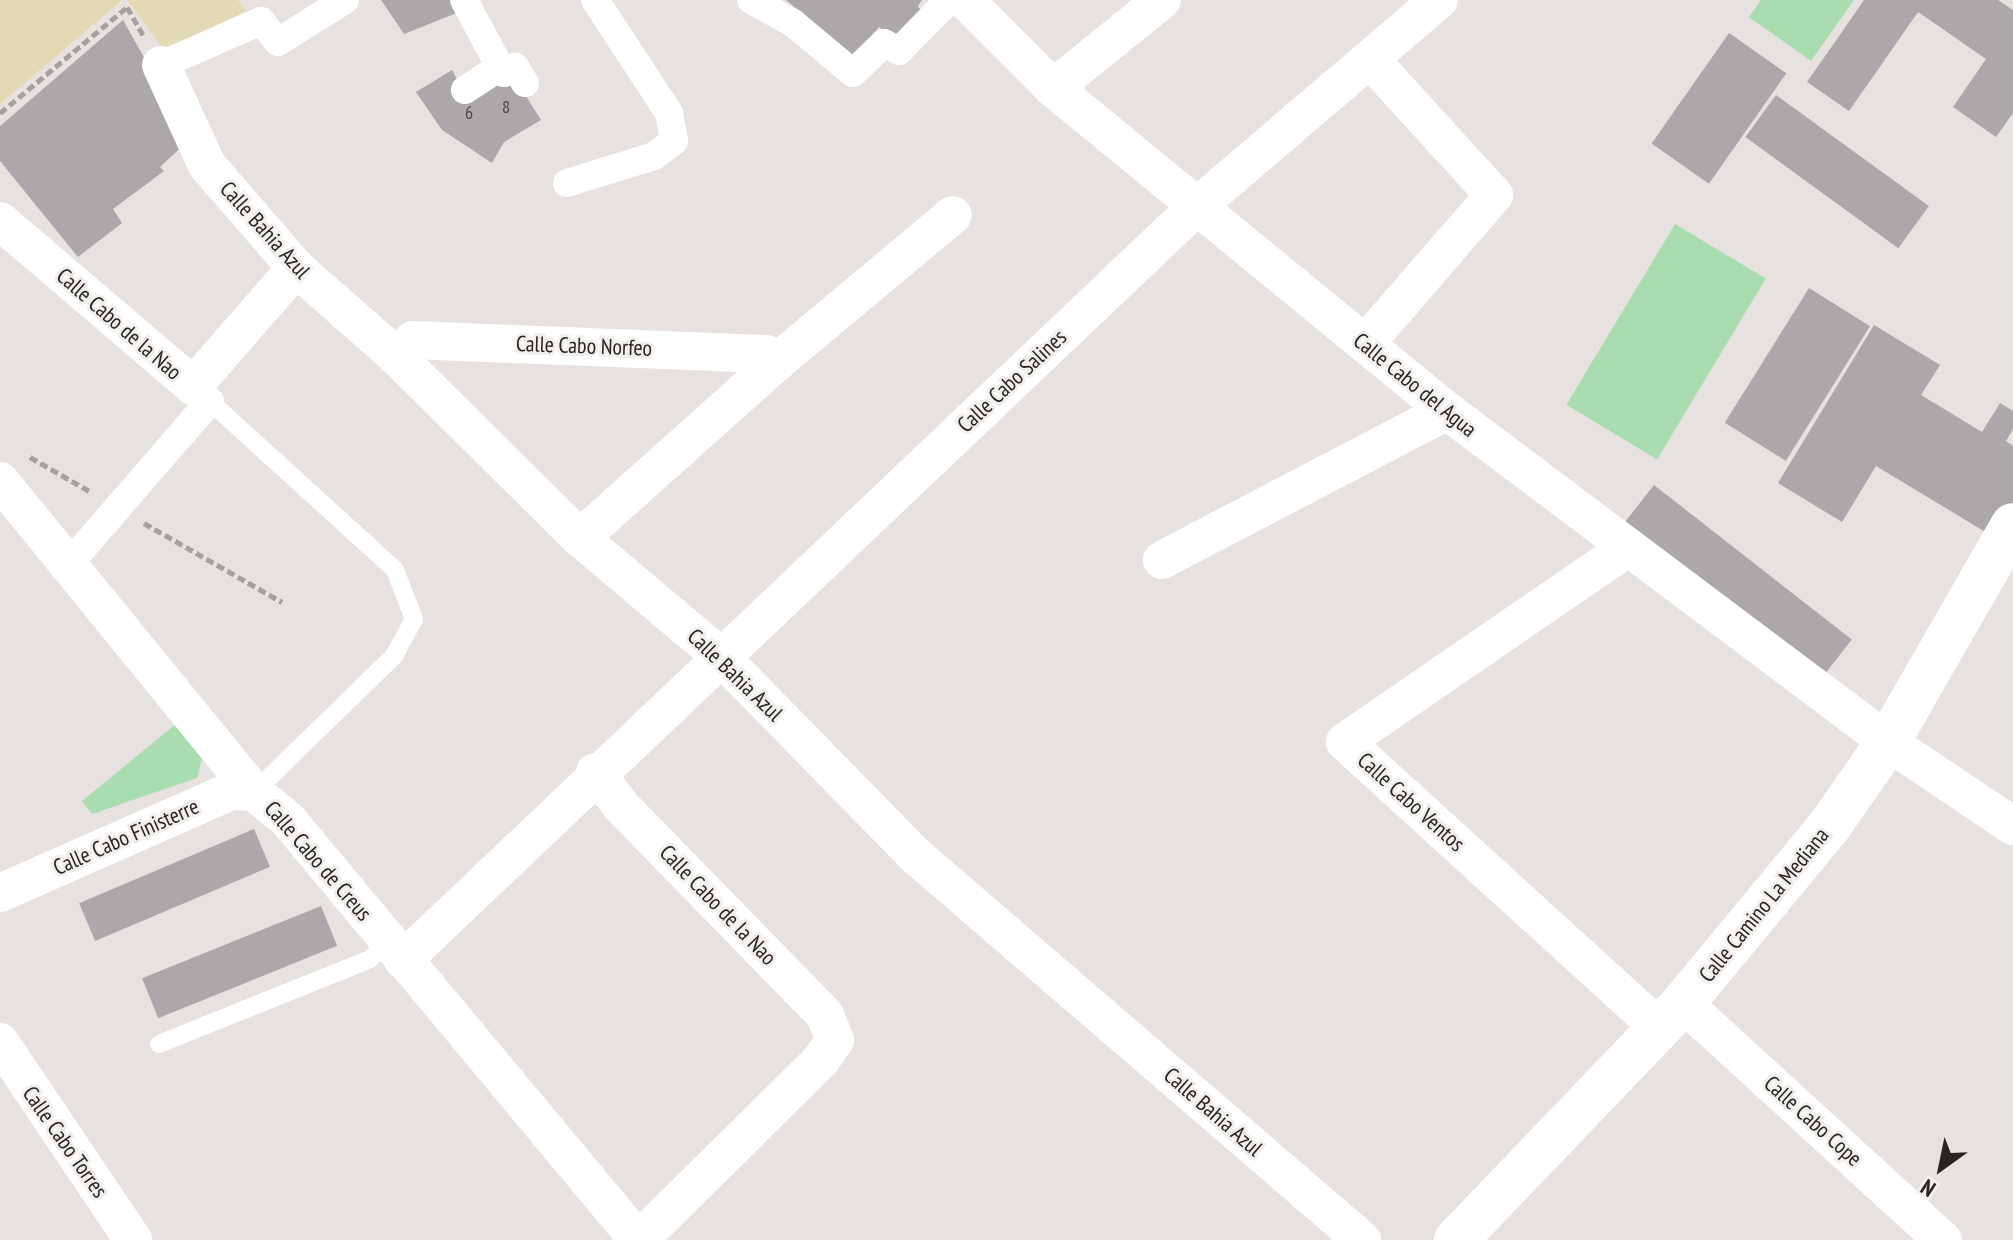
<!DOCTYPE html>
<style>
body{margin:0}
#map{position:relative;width:2013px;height:1240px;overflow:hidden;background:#e7e2e0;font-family:"PT Sans Narrow",sans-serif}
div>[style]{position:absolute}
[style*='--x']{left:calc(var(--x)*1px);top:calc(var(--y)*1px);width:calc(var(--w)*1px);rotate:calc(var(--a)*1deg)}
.green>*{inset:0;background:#a9ddb0;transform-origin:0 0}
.sand>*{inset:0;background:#e3dab5}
.building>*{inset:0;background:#aba7aa;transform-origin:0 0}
.path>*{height:5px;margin-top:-2.5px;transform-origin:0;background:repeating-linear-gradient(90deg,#a5a19f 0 8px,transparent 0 12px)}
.service>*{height:18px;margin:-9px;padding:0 9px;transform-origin:9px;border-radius:9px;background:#fff}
.pedestrian>*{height:28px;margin:-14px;padding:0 14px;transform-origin:14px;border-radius:14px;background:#fff}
.minor>*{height:38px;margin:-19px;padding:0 19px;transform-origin:19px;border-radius:19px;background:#fff}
.tertiary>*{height:44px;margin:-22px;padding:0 22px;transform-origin:22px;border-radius:22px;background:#fff}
span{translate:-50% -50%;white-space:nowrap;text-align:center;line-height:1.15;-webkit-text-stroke:6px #f4efed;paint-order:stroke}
.number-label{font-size:18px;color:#484646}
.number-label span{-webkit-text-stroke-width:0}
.street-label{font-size:22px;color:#272524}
.north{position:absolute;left:1901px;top:1128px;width:80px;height:80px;-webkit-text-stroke:6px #f4efed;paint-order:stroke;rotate:213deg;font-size:22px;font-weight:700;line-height:32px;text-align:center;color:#272524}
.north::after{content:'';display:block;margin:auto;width:28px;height:36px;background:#272524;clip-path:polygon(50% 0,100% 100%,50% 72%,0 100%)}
</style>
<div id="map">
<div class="green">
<i style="clip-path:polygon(1761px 0,1854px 0,1811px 61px,1749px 17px)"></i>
<i style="left:1675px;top:224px;width:106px;height:211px;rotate:31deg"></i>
<i style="clip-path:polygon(176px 724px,203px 754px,197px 778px,92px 814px,82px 801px)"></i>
</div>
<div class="sand">
<i style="clip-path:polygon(0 0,122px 0,0 104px)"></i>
<i style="clip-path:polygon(127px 0,238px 0,246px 11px,164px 50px)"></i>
</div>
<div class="building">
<i style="clip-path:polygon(381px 0,452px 0,459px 12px,404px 34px)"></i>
<i style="clip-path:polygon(786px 0,922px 0,918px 6px,921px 11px,896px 40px,879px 27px,855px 57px)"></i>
<i style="clip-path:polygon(1864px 0,1998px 0,2013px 10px,2013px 113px,1996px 137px,1953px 107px,1986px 59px,1918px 12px,1849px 111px,1807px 82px)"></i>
<i style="clip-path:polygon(123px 20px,190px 139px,160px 167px,164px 171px,113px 209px,122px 223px,78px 257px,0 161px,0 126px)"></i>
<i style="left:1729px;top:33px;width:70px;height:135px;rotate:35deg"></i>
<i style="clip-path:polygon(452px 70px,467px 97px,511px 72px,541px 120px,504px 142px,492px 163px,442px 130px,416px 92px)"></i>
<i style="left:1776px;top:95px;width:189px;height:52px;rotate:36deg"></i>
<i style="left:1809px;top:288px;width:72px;height:159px;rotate:32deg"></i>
<i style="clip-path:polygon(1874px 325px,1940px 365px,1921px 395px,1982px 432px,2000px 403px,2013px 411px,2013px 429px,2006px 441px,2013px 446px,2013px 513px,1997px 539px,1876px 466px,1842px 522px,1778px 483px)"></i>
<i style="left:1654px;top:485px;width:251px;height:49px;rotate:38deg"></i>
<i style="left:254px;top:829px;width:41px;height:190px;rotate:67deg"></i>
<i style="left:321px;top:906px;width:43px;height:193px;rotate:68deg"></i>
</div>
<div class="path">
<i style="--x:0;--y:113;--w:165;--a:-39.8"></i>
<i style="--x:127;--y:7;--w:34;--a:60"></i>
<i style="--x:30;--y:457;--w:70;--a:29.8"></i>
<i style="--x:144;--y:523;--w:159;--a:29.8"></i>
</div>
<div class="service">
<i style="--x:204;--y:396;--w:258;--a:42.3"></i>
<i style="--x:395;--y:570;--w:53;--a:68.8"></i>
<i style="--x:414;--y:619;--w:42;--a:118.4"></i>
<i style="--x:394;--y:656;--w:195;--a:135.8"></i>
<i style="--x:159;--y:1044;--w:227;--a:-21.9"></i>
<i style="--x:370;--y:959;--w:25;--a:-43"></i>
</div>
<div class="pedestrian">
<i style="--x:464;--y:0;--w:76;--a:61.8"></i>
<i style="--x:500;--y:67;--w:42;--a:146.7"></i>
<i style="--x:751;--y:0;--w:48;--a:28.7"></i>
<i style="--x:793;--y:23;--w:78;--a:39.8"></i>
<i style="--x:853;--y:73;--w:43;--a:-44.1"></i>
<i style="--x:884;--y:43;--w:17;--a:28"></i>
<i style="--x:899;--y:51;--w:71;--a:-45.6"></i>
<i style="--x:161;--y:65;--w:109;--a:-23.7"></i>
<i style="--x:261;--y:21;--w:27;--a:51"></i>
<i style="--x:278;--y:42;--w:79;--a:-32.1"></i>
<i style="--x:500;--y:67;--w:7;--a:56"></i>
<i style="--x:504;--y:73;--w:13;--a:-29"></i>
<i style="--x:515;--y:67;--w:19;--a:58"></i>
<i style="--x:567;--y:183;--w:91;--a:-17.2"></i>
<i style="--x:654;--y:156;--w:25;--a:-37"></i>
<i style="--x:674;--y:141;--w:28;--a:-100"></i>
<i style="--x:669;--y:113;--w:135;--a:-123.2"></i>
<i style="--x:68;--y:565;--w:217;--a:-49.1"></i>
</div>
<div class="minor">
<i style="--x:965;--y:0;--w:124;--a:45"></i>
<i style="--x:1053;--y:88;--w:509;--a:39.34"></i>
<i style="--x:1447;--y:411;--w:551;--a:36.89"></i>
<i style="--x:1888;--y:742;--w:151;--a:33.9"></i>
<i style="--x:161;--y:65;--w:110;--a:65.3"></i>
<i style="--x:207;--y:165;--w:136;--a:49.2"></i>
<i style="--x:296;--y:268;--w:133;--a:41.3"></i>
<i style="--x:396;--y:356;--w:259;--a:44.7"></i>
<i style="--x:580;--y:538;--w:183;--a:40.1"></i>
<i style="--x:720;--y:656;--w:280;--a:45.6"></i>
<i style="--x:916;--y:856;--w:589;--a:40.73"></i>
<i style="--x:1053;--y:88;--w:140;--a:-38.9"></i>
<i style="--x:0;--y:221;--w:254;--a:40.5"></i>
<i style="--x:193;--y:386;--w:157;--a:-48.9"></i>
<i style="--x:1365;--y:344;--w:197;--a:-49.1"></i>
<i style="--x:1494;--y:195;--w:184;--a:-132.4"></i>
<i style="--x:396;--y:356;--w:23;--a:-43"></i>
<i style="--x:413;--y:340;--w:353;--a:2.3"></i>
<i style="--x:766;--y:354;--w:14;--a:36"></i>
<i style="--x:0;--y:481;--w:402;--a:50.8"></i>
<i style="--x:254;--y:792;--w:44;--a:39.5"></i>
<i style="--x:288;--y:820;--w:547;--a:50.19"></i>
<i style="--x:580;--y:538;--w:264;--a:-41.8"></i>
<i style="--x:777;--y:362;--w:229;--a:-39.9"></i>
<i style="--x:1627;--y:548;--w:342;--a:145.5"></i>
<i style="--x:1345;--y:742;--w:425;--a:42.3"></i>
<i style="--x:1162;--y:560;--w:322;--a:-27.6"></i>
<i style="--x:595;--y:772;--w:44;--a:52.4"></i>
<i style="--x:622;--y:807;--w:291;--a:45.7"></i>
<i style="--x:825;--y:1015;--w:27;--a:68"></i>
<i style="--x:835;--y:1040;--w:24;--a:125"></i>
<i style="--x:821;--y:1060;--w:256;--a:135.3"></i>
<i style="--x:0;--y:893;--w:253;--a:-23.8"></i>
<i style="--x:231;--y:791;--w:23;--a:2"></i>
<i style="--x:403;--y:960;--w:1091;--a:-43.51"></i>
<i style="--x:1194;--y:209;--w:322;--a:-40.5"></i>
<i style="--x:1683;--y:1003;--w:352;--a:42.4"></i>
<i style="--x:0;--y:1042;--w:239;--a:56.1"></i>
</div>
<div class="tertiary">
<i style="--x:1456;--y:1240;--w:328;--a:-46.2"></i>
<i style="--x:1683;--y:1003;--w:227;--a:-50.4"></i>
<i style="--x:1828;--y:828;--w:105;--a:-55.1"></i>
<i style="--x:1888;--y:742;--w:250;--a:-60.1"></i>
</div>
<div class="number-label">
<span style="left:506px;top:107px">8</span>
<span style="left:469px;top:113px">6</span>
</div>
<div class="street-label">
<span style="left:265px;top:230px;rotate:48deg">Calle Bahia Azul</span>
<span style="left:119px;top:324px;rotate:41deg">Calle Cabo de la Nao</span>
<span style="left:584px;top:346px;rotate:2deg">Calle Cabo Norfeo</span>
<span style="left:1012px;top:381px;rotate:-43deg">Calle Cabo Salines</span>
<span style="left:1415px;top:385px;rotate:39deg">Calle Cabo del Agua</span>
<span style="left:735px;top:675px;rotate:44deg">Calle Bahia Azul</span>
<span style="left:1411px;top:802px;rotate:42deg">Calle Cabo Ventos</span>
<span style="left:126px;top:837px;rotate:-24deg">Calle Cabo Finisterre</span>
<span style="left:318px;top:861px;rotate:49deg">Calle Cabo de Creus</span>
<span style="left:718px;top:905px;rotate:46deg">Calle Cabo de la Nao</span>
<span style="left:1764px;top:905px;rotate:-51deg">Calle Camino La Mediana</span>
<span style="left:1213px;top:1112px;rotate:41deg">Calle Bahia Azul</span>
<span style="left:1813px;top:1121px;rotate:42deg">Calle Cabo Cope</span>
<span style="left:65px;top:1142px;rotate:55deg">Calle Cabo Torres</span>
</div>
<div class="north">N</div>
</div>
